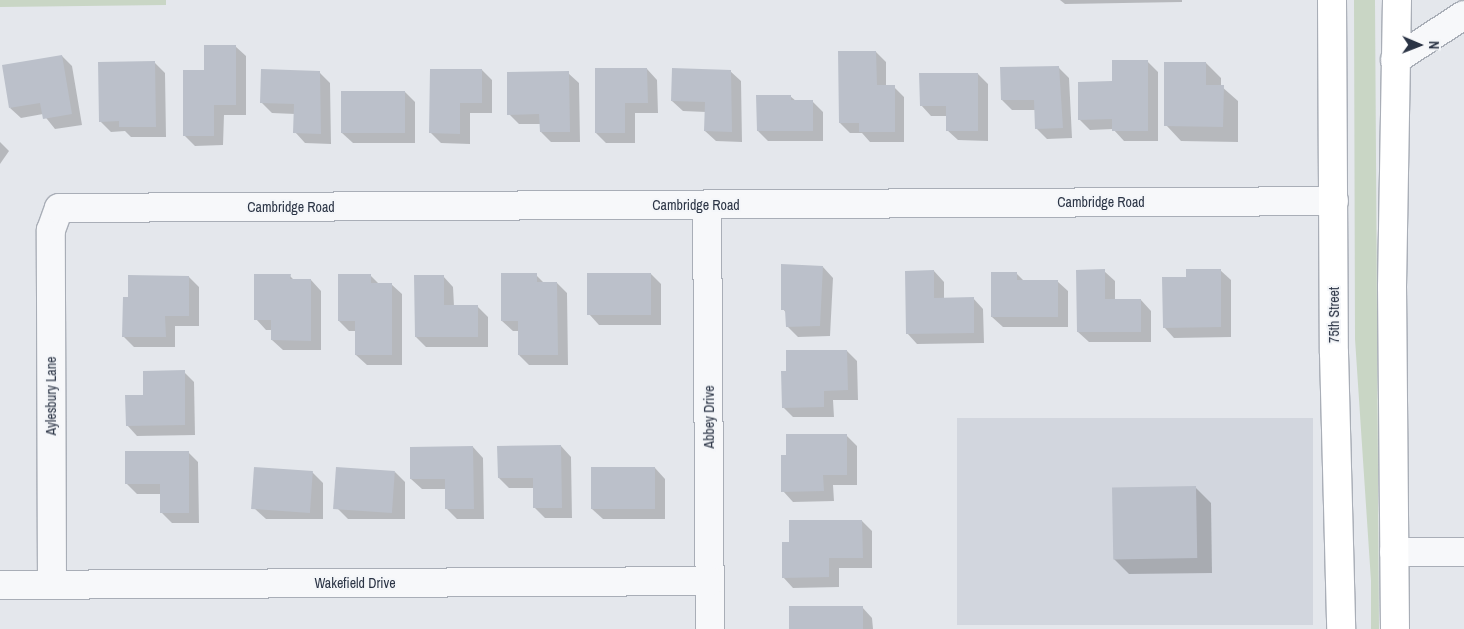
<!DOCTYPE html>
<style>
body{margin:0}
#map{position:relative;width:1464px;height:629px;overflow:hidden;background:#e4e7ec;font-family:"Archivo Narrow",sans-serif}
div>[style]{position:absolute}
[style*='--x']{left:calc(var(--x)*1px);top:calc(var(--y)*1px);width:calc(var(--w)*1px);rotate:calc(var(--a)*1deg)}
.built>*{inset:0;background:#d2d6de;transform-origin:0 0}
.green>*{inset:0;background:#c9d6c5}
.shadow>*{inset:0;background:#0003}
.building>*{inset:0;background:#bbc0ca;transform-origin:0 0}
.roads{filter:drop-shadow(1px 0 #a9aeb7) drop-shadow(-1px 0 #a9aeb7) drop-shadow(0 1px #a9aeb7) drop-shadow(0 -1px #a9aeb7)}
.minor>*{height:28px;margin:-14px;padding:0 14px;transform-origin:14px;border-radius:14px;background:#f7f8fa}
.major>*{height:28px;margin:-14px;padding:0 14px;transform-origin:14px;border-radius:14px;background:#fff}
span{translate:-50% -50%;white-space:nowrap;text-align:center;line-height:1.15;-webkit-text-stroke:4px #f4f6f9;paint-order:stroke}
.street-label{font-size:14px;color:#2b3445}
.north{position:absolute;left:1394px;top:20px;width:50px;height:50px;-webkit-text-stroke:4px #f4f6f9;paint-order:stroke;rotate:91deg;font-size:14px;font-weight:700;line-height:20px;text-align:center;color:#2b3445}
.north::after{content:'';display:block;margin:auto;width:18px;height:22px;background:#2b3445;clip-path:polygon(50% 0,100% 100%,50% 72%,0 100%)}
</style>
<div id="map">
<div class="built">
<i style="left:957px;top:418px;width:356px;height:207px"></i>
</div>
<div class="green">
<i style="clip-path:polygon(0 0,166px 0,166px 5px,0 7px)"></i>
<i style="clip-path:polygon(1354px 0,1375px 0,1379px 629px,1371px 629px,1371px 581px,1355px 339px)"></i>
</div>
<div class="shadow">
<i style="clip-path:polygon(1060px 0,1182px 0,1182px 2px,1065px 4px)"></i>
<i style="clip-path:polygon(235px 46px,246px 56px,246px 115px,224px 115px,223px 145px,195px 146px,184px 135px,206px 72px)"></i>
<i style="clip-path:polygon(876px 52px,886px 62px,886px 87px,894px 87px,904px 97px,904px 142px,870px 142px,862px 133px,850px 133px,840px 123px)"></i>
<i style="clip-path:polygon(62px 56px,72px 66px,82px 125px,55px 129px,43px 114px,21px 118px,10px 108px)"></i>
<i style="clip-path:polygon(1147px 61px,1158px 72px,1158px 141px,1124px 141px,1113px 129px,1090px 130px,1079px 119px,1113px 83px)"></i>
<i style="clip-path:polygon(155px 63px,165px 73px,166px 137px,131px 137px,125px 131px,111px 132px,100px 121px)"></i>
<i style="clip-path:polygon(1206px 63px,1221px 78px,1221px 86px,1238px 101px,1238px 142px,1181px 141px,1166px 125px)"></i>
<i style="clip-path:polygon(1059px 68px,1069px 78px,1072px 138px,1047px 139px,1036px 128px,1036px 110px,1012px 110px,1002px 100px)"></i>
<i style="clip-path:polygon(647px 69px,657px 80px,658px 113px,635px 113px,635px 143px,606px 143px,596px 133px)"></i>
<i style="clip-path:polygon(482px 70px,492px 80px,492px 113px,470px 113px,470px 144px,441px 143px,431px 133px)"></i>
<i style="clip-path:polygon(730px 71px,741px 81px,742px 142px,716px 141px,705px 131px,706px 112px,683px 111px,672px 101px)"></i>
<i style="clip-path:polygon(320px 73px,330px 83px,331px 144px,305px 143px,295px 132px,295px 114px,272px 113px,262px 103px)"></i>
<i style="clip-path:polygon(568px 73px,579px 83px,580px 142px,551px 142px,541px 132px,541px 124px,519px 124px,509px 114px)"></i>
<i style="clip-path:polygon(978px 74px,988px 84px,988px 141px,958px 140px,947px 130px,947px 116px,931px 116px,921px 105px)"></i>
<i style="clip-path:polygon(405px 92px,415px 102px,415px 143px,353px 143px,342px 133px)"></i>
<i style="clip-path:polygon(790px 96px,796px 101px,812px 101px,823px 112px,823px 141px,768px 141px,758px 131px)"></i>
<i style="clip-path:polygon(0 142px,9px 151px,0 164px)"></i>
<i style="clip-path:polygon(823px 267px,833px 278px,830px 336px,798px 337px,787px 326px,787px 314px,783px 309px)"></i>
<i style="clip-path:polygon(1220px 270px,1231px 280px,1231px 337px,1174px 338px,1164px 327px)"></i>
<i style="clip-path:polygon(934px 271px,944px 282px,944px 299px,973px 298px,983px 309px,984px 343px,917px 344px,907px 333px)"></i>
<i style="clip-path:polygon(1104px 271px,1115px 281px,1115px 300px,1141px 300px,1151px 311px,1151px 342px,1089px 342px,1078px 332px)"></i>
<i style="clip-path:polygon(1016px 273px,1024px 281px,1057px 281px,1068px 291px,1068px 327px,1003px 327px,992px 317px)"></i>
<i style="clip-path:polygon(651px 274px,661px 284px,661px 325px,599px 325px,589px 314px)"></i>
<i style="clip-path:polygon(536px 275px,544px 283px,557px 283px,567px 293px,568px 365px,529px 365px,519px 355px,519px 331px,513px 331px,502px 321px)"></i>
<i style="clip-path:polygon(290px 276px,295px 281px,311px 280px,321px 291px,321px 350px,283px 350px,272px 340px,272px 330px,266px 330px,256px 319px)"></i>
<i style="clip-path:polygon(371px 276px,379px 284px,391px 284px,402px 294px,402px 365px,367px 365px,356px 355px,357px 331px,349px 331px,339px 321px)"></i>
<i style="clip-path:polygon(443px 276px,453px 287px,454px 306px,477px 306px,488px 317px,488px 347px,426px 347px,416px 337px)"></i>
<i style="clip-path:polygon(189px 277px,199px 287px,199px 326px,175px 326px,175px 347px,134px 347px,124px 337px,130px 298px)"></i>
<i style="clip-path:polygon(847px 351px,857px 361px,858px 400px,833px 400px,834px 417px,793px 417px,783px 407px,788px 372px)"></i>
<i style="clip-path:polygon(184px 372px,194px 382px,195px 435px,137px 436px,127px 425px,144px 396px)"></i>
<i style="clip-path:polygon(846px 435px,857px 446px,857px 485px,833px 485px,834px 501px,793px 502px,783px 491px)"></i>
<i style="clip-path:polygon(561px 446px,571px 457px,572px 518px,545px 518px,534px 507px,534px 488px,509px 488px,499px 478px)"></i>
<i style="clip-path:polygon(473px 447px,483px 458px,484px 519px,457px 519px,446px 508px,446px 489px,422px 489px,411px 479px)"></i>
<i style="clip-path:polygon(188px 452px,198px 462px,199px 523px,172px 523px,162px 513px,161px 494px,137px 494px,126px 483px)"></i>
<i style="clip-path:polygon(655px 468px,665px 479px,665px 519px,603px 519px,592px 509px)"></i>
<i style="clip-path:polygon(312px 472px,323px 483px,323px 519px,266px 519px,255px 509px)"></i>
<i style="clip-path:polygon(395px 472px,405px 482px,405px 519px,348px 519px,338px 509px)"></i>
<i style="clip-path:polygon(1196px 488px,1211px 503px,1212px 573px,1129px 574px,1114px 559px)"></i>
<i style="clip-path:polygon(862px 521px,872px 531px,872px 568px,839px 568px,839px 587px,793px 588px,783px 577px,791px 543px)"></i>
<i style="clip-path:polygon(862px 607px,872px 618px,873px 629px,791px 629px)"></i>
</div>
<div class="building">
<i style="clip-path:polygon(204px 45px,236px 45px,236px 105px,214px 105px,214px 136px,183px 136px,183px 70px,204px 70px)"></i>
<i style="clip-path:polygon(838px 51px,876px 51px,877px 85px,895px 85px,895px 132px,859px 132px,859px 123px,839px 123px)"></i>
<i style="clip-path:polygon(62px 55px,72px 114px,43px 119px,40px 103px,9px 108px,2px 65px)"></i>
<i style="clip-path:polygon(1112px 60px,1148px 60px,1148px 131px,1112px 131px,1112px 119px,1078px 120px,1078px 82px,1112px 81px)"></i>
<i style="clip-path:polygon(155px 61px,156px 127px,119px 127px,119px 121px,99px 122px,98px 62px)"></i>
<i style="clip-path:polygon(1164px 62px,1206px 62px,1206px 85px,1224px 85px,1223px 127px,1164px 126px)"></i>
<i style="clip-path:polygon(1059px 66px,1063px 128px,1035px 129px,1034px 100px,1001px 100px,1000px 67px)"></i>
<i style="clip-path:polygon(595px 68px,647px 68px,648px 103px,625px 103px,625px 133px,595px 133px)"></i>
<i style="clip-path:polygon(672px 68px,731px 70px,732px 132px,704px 131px,705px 102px,671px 101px)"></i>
<i style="clip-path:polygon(261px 69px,320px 71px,321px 134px,293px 133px,294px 104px,260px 103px)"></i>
<i style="clip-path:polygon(430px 69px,482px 69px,482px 103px,460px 103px,460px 134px,429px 133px)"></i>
<i style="clip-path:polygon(569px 71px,570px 132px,540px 132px,539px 114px,507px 115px,507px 72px)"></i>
<i style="clip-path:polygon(919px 73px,978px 73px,978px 131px,946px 131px,946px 106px,920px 106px)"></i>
<i style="left:341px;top:91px;width:64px;height:42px"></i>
<i style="clip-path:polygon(756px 95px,791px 95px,791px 100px,813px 100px,813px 131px,757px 131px)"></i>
<i style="clip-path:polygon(781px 264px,823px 266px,820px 326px,786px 327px,785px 310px,781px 310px)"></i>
<i style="clip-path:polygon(1105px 269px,1105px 299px,1141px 299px,1141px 332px,1077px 332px,1076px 270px)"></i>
<i style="clip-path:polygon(1186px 269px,1221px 269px,1221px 327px,1163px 328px,1162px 277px,1186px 277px)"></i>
<i style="clip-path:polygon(934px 270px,934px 298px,974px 297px,974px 333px,906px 334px,905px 271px)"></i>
<i style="clip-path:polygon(991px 272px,1017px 272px,1017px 280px,1058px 280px,1058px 317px,991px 317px)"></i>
<i style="clip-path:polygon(501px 273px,537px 273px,537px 282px,557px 282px,558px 355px,518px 355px,518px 321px,501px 321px)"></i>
<i style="left:587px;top:273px;width:64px;height:42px"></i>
<i style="clip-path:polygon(254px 274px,291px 274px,290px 279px,311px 279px,311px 341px,271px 340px,271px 320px,254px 320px)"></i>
<i style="clip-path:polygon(338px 274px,371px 274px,371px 283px,392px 283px,392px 355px,355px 355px,355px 321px,338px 321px)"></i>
<i style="clip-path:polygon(128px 275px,189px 276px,189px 316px,165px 316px,166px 337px,122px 337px,123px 297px,128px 297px)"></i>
<i style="clip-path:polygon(414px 275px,444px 275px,444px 305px,478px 305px,478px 337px,415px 337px)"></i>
<i style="clip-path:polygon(786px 350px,847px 350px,848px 390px,824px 391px,824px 407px,782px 408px,781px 371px,786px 371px)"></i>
<i style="clip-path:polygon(185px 370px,185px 425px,126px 426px,125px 395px,143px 395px,143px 371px)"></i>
<i style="clip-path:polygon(786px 434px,847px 434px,847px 475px,823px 475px,824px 491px,781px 492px,781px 455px,786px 455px)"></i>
<i style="clip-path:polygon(561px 445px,562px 508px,533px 508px,533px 478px,498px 478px,497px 446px)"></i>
<i style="clip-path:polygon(473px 446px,474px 509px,445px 509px,445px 479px,410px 479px,410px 447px)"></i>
<i style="clip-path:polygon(125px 451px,189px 451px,189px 513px,160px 513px,160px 484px,125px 484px)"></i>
<i style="left:254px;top:467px;width:59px;height:42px;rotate:4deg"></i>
<i style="left:336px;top:467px;width:59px;height:42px;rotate:4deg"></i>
<i style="left:591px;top:467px;width:64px;height:42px"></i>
<i style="left:1196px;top:486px;width:72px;height:84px;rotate:89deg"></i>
<i style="clip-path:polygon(789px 520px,862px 520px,863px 558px,829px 558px,829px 577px,782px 578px,782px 542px,789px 542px)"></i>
<i style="left:789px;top:606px;width:74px;height:23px"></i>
</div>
<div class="roads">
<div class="minor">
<i style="--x:1395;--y:60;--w:82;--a:-33.1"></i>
<i style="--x:707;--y:205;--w:424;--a:89.6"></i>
<i style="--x:1394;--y:552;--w:70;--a:0"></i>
<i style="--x:52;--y:584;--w:354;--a:-90.2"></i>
<i style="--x:51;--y:230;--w:23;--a:-70"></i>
<i style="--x:59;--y:208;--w:1275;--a:-0.31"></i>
<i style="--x:0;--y:585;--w:710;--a:-0.32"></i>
</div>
<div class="major">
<i style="--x:1332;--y:0;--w:353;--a:89.7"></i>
<i style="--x:1334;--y:353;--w:276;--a:88.5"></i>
<i style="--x:1395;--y:629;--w:342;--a:-90.5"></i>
<i style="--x:1392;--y:287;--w:287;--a:-89"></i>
</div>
</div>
<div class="street-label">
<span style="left:1101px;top:202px">Cambridge Road</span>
<span style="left:696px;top:205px">Cambridge Road</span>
<span style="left:291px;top:207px">Cambridge Road</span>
<span style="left:1334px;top:315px;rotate:-90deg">75th Street</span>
<span style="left:51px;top:396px;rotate:-90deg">Aylesbury Lane</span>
<span style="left:709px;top:417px;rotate:-90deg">Abbey Drive</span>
<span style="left:355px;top:583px">Wakefield Drive</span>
</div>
<div class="north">N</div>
</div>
